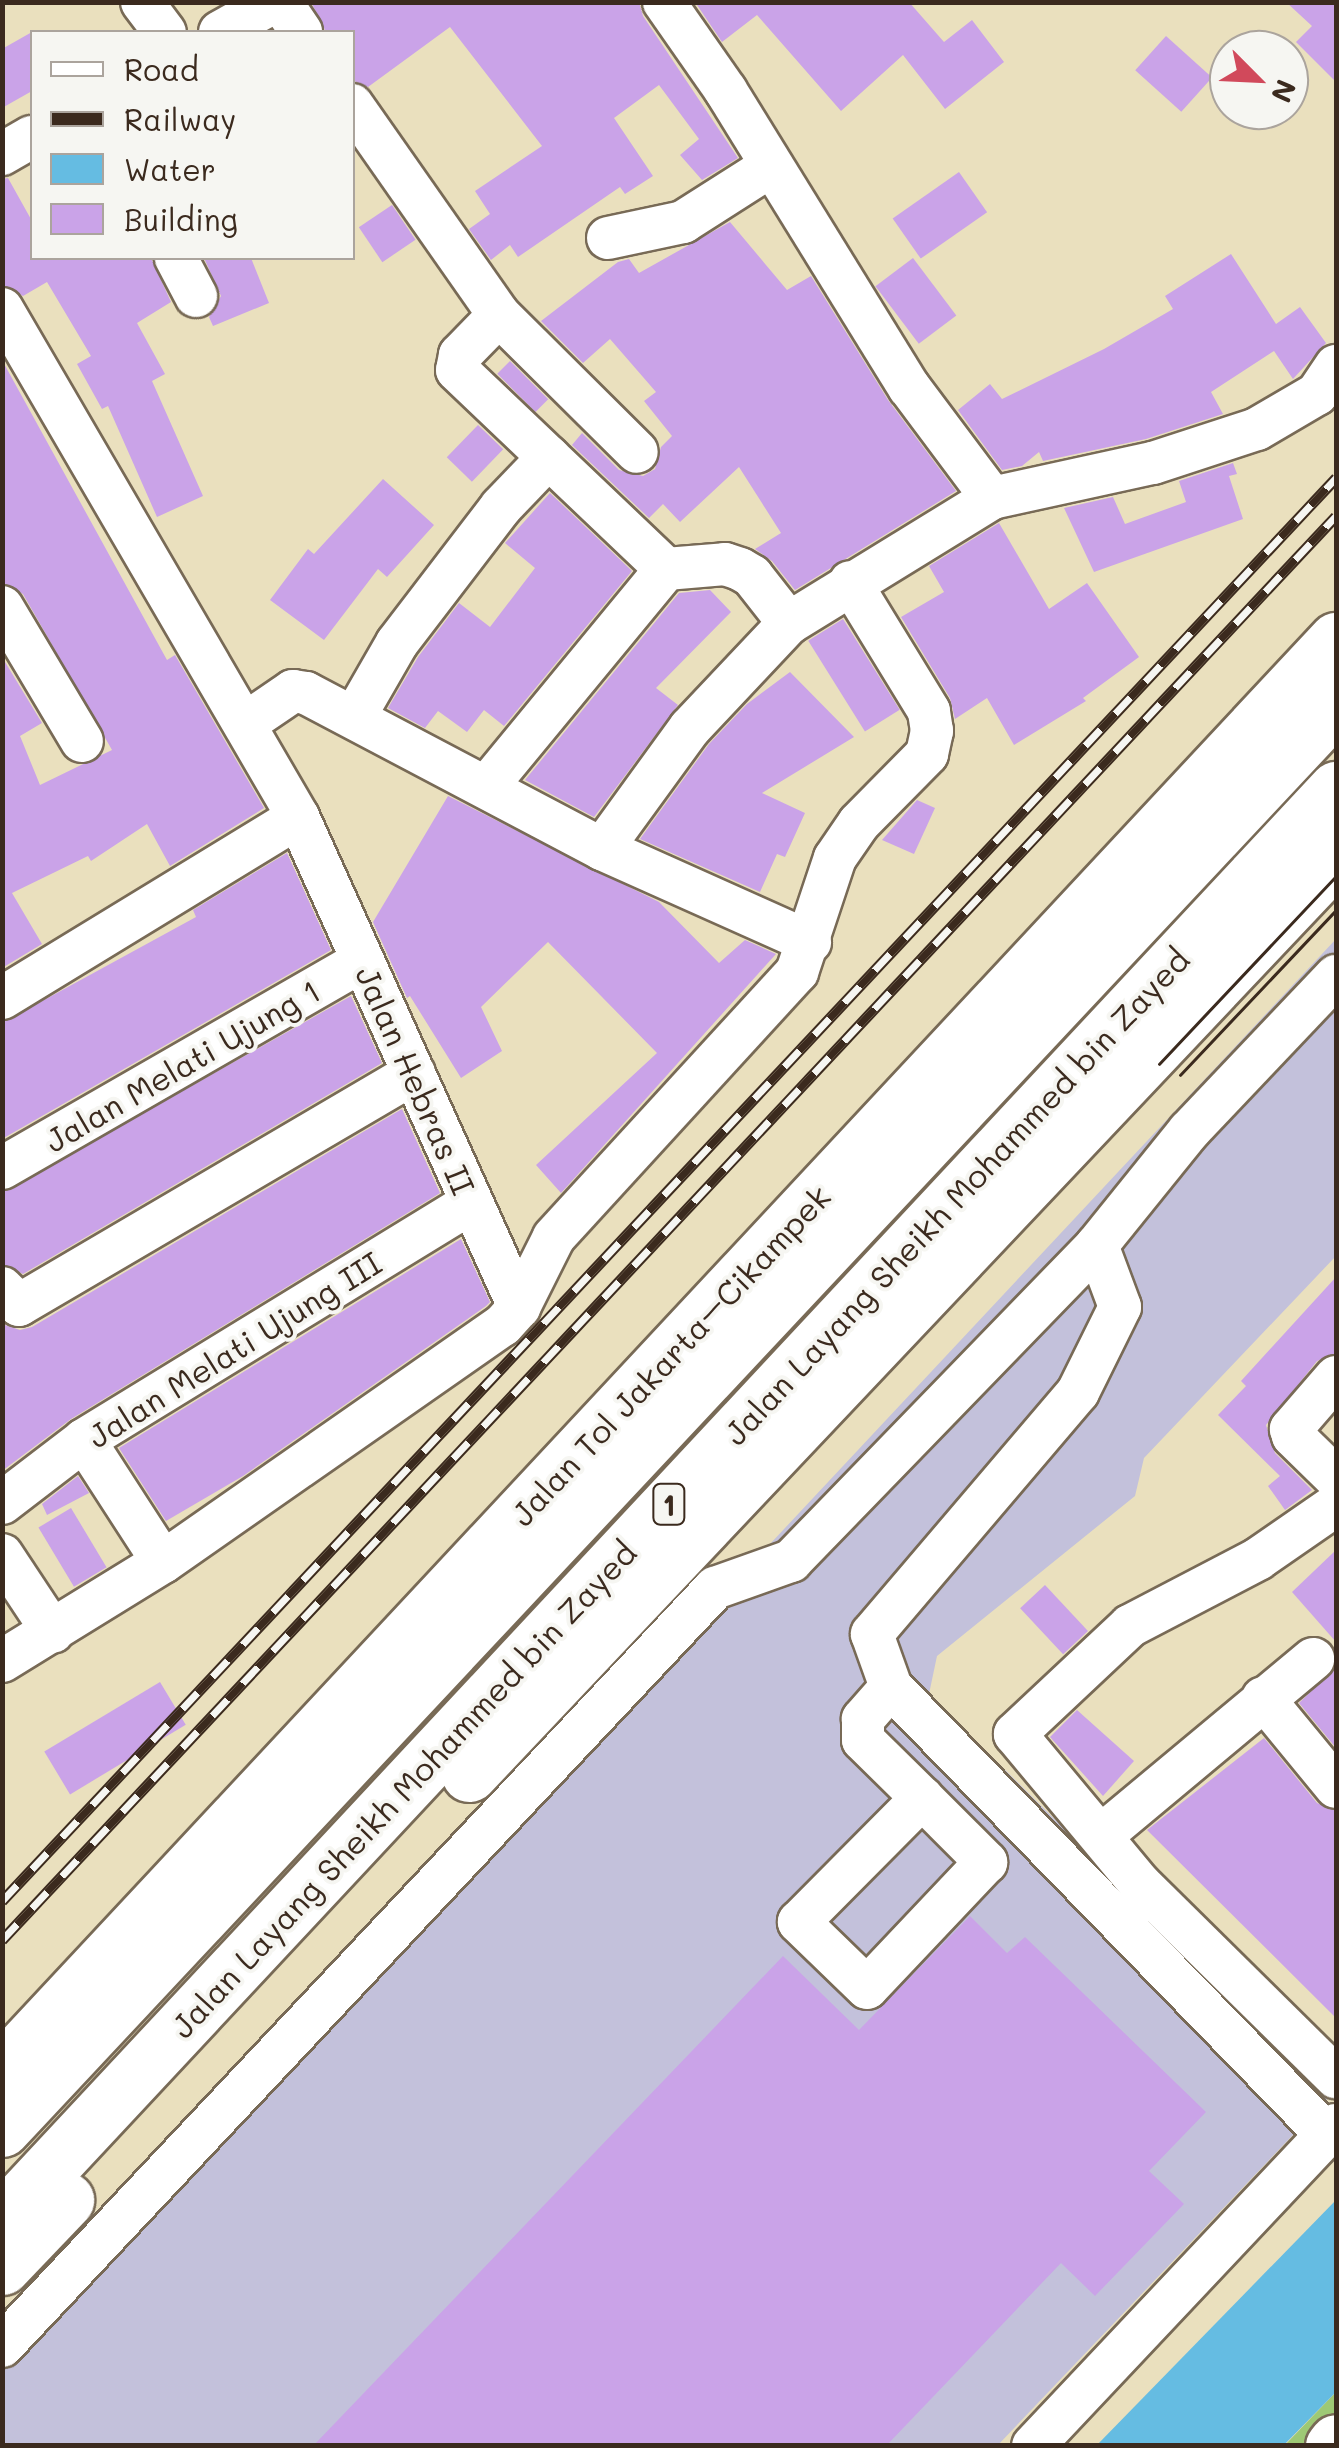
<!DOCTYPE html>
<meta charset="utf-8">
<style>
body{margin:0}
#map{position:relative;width:1339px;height:2448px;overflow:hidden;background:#eae0be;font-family:Mali,sans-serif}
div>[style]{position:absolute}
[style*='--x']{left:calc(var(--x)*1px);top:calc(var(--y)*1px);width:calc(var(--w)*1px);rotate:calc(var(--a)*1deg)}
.industrial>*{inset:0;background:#c3c1db}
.green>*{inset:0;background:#9ec975}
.water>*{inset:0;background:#65bce2}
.building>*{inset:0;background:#caa3e8;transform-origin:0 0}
.roads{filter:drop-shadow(2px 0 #786a56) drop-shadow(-2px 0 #786a56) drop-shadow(0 2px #786a56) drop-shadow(0 -2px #786a56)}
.minor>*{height:42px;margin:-21px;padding:0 21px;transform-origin:21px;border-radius:21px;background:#fff}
.major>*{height:52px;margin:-26px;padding:0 26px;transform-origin:26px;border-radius:26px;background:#fff}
.highway>*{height:55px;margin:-27.5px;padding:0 27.5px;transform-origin:27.5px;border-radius:27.5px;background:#fff}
.tram>*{height:2.5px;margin:-1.25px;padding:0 1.25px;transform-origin:1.25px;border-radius:1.25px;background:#3b2a1e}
.rail>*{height:11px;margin-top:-5.5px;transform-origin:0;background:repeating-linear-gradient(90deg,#f6f6f2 0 22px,#3b2a1e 0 44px);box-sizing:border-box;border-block:2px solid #3b2a1e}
span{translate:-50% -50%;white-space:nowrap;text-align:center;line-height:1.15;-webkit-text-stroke:8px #f6f6f2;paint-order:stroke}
.shield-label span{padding:2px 8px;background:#f6f6f2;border:2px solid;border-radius:8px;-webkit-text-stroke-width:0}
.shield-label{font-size:30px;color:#3b2a1e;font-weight:700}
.street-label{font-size:32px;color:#3b2a1e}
.frame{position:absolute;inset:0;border:5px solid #3b2a1e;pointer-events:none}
.legend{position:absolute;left:30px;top:30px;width:325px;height:230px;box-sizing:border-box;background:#f6f6f2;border:2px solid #aba49d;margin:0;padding:12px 18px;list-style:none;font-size:30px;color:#3b2a1e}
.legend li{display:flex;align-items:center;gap:20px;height:50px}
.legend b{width:50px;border:2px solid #aba49d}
.north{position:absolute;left:1209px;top:30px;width:100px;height:100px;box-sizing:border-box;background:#f6f6f2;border:2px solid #aba49d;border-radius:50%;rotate:114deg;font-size:28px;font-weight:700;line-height:40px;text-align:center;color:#3b2a1e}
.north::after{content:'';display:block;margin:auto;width:35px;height:45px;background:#d1495b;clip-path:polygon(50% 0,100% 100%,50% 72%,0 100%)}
</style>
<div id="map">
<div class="industrial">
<i style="clip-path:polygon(1336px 939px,1336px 1256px,1144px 1458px,1135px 1496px,937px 1656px,929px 1694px,1331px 2095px,998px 2445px,3px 2445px,2px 2365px)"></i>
</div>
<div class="green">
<i style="clip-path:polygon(1336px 2392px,1336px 2441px,1332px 2445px,1284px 2446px)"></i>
</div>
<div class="water">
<i style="clip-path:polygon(1336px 2200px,1336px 2392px,1284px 2445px,1097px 2445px)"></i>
</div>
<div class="building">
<i style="clip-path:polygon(311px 2px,639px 2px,643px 16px,738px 158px,702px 180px,680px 155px,699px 139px,659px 85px,614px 118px,653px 176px,625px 194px,620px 187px,518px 257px,510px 245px,491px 260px,469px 229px,490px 214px,475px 191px,542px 146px,450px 27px,368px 87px,352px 80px,352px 32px,326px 32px)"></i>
<i style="clip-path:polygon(695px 2px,909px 2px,944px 42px,972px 20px,1004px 62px,945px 109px,903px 55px,841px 111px,757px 15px,722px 42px)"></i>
<i style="clip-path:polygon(1286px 2px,1336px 2px,1336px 82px,1296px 42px,1312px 26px)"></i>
<i style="clip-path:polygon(32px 32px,32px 91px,2px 108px,2px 49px)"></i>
<i style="left:1166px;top:36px;width:62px;height:46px;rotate:42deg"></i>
<i style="left:959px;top:172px;width:49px;height:81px;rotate:55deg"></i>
<i style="clip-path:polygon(8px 178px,32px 221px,32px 258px,151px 258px,171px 302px,137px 323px,165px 374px,152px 381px,203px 496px,157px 517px,108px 406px,102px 409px,77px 364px,91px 356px,47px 282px,23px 296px,2px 284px,2px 179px)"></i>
<i style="left:392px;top:205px;width:42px;height:40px;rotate:56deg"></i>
<i style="clip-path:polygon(730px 222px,787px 290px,811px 276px,888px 400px,956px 491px,795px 590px,772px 561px,755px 549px,781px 533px,739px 467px,680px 522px,663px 504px,649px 518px,572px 445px,582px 433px,619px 470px,643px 476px,655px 469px,661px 447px,672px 436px,644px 401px,656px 392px,610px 339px,583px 363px,541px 321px,618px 262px,629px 259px,639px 273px)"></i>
<i style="clip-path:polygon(1231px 254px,1276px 324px,1300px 307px,1326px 343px,1293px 379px,1274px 351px,1211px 392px,1223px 414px,1146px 439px,1043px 461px,1039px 452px,1022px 466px,1002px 470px,958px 410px,990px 384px,1002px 399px,1104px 349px,1173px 309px,1165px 296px)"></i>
<i style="clip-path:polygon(204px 258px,251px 258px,269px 303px,213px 326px,209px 317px,221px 296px)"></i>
<i style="left:913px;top:258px;width:72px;height:47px;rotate:53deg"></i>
<i style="clip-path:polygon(2px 360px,167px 660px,175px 655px,264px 808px,170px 866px,147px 824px,91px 861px,88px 856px,12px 893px,42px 944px,2px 968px,2px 657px,42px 723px,20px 736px,40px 785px,112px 750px,23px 594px,2px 582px)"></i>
<i style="left:510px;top:361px;width:54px;height:18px;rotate:45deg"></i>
<i style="left:478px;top:425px;width:35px;height:45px;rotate:44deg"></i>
<i style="clip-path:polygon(1233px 463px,1237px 474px,1229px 476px,1243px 519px,1094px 572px,1064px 508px,1113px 497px,1125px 524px,1186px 502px,1179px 481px)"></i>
<i style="clip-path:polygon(383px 479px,434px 525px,387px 577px,378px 569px,324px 640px,270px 600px,308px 549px,314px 554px)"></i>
<i style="clip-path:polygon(550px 493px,632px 571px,504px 726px,484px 710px,467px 732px,438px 711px,425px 728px,388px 708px,418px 657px,459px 603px,490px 627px,535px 568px,505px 543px)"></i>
<i style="clip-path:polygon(999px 523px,1049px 609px,1087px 583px,1139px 657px,1083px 698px,1086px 701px,1014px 745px,987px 698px,955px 719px,950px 698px,901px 617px,944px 592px,929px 566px)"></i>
<i style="clip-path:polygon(710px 590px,731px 612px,656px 688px,678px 705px,594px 817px,525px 780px,679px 593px)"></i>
<i style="left:843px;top:619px;width:107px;height:41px;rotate:58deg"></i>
<i style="clip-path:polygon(790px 672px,854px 737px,762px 793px,805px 813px,785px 857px,777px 854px,760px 892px,640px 839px,709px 744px,747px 704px)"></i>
<i style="clip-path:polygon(448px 796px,659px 902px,719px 963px,745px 940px,776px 954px,561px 1193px,536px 1165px,657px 1053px,548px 942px,481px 1007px,502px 1051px,461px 1078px,410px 996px,407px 998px,373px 922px)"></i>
<i style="clip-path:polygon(917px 800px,935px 808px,914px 854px,882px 840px)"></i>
<i style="clip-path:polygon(287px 853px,331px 950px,2px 1139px,2px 1023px,196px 917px,193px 910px)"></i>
<i style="clip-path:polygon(351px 996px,382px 1063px,23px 1274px,2px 1264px,2px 1193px)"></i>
<i style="clip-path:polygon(402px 1109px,440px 1193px,71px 1419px,2px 1471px,2px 1324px,20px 1330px,32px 1327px)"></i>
<i style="clip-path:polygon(461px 1239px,490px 1302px,486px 1306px,243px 1476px,166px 1521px,119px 1448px)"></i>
<i style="clip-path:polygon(1336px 1277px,1336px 1353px,1317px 1361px,1266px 1425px,1275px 1453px,1312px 1490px,1285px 1510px,1268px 1486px,1280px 1476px,1218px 1415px,1246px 1386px,1241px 1381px)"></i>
<i style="clip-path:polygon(78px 1476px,89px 1493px,47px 1515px,42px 1504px)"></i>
<i style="left:71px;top:1508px;width:69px;height:38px;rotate:59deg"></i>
<i style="clip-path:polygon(1336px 1550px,1336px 1642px,1292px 1592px)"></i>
<i style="left:1045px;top:1585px;width:63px;height:34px;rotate:47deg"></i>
<i style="clip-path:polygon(1336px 1667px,1336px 1748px,1299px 1703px)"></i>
<i style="left:160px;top:1682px;width:50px;height:135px;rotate:59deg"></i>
<i style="clip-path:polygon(1077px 1710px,1134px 1761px,1103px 1796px,1050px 1737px)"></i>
<i style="clip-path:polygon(1264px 1738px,1317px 1803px,1336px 1811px,1336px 2018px,1147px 1830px)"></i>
<i style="clip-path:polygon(970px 1916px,1007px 1953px,1025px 1937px,1206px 2112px,1149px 2171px,1184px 2204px,1095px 2296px,1061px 2263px,886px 2446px,313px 2446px,783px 1956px,859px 2030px)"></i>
</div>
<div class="roads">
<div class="minor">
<i style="--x:142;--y:2;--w:38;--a:53"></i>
<i style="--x:281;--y:2;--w:36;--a:56"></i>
<i style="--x:664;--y:2;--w:108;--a:55.1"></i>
<i style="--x:726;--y:91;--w:348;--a:58.3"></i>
<i style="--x:909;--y:387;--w:139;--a:53.2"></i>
<i style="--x:992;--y:498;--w:165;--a:-12.3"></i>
<i style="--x:1153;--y:463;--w:109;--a:-18.1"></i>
<i style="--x:1257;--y:429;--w:69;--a:-30.3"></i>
<i style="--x:1317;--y:394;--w:34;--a:-56"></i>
<i style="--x:220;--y:32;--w:62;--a:-29.1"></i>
<i style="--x:352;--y:105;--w:256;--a:55"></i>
<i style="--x:499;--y:315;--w:194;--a:44.8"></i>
<i style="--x:2;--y:154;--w:34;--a:-30"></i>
<i style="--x:608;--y:238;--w:77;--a:-12"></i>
<i style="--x:683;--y:222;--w:104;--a:-32.5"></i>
<i style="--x:176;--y:258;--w:43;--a:62.2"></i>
<i style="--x:2;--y:309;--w:588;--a:59.77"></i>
<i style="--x:298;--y:817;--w:538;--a:65.72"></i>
<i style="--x:499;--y:315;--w:56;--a:134.3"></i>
<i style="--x:460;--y:355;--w:15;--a:101"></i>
<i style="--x:457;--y:370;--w:289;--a:43.6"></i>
<i style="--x:2;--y:607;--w:156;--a:59.2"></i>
<i style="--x:355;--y:716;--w:84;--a:-60.1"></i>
<i style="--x:397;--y:643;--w:171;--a:-52.6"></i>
<i style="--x:501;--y:507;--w:69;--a:-46.2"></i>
<i style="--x:246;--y:723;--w:57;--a:-34.2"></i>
<i style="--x:293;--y:691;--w:13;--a:9"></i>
<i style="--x:306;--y:693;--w:335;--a:27.8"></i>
<i style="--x:602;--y:849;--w:228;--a:24.1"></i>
<i style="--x:488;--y:785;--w:280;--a:-50.5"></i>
<i style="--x:666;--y:569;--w:59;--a:-4.8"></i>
<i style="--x:725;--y:564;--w:16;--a:18"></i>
<i style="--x:740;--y:569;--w:14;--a:30"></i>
<i style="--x:752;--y:576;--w:60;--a:51.8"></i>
<i style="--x:602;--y:849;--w:150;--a:-54"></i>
<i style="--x:690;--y:728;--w:144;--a:-46.7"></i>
<i style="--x:789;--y:623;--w:238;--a:-31.6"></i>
<i style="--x:2;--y:998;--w:347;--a:-31.4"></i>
<i style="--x:2;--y:1168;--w:415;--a:-29.9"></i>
<i style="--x:1097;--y:1245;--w:146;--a:-51.1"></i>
<i style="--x:1189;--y:1131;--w:214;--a:-46.5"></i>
<i style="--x:2;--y:1288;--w:24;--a:45"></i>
<i style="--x:19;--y:1305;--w:458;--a:-30.4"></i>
<i style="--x:1336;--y:1377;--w:69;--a:130.9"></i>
<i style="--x:1291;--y:1429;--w:7;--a:74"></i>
<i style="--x:1293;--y:1436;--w:60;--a:44.3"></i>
<i style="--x:84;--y:1440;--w:145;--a:57.1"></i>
<i style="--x:2;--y:1503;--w:103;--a:-37.5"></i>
<i style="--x:84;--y:1440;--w:454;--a:-31.5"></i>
<i style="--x:1336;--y:1505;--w:95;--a:145.3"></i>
<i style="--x:1258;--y:1559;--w:144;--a:152.4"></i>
<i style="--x:1130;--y:1626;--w:158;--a:136.8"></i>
<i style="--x:1015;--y:1734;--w:197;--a:50.2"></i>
<i style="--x:1141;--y:1885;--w:274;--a:44.6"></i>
<i style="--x:2;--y:1555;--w:92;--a:56.5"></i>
<i style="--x:2;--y:1661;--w:189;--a:-31.6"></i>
<i style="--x:163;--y:1562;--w:414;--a:-34.9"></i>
<i style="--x:503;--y:1325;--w:24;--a:-48"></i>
<i style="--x:519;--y:1307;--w:78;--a:-63.4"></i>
<i style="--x:554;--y:1237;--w:360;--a:-47.5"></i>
<i style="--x:797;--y:972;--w:120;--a:-71.6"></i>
<i style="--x:835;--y:858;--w:42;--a:-55.6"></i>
<i style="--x:859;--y:823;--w:97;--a:-45.4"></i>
<i style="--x:927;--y:754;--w:24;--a:-78"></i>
<i style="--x:932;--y:731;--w:20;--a:-99"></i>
<i style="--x:929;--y:711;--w:151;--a:-121.5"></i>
<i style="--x:891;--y:1687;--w:43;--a:131.2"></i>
<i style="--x:863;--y:1719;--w:21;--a:90"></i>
<i style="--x:863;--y:1740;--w:83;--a:44.5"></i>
<i style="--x:922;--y:1798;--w:91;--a:45"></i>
<i style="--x:986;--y:1862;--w:173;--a:133.4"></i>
<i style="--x:867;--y:1988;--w:95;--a:-135.9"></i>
<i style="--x:799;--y:1922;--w:175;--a:-45.2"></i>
<i style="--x:1263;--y:1698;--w:115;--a:50.6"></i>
<i style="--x:1102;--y:1835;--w:275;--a:-39.8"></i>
<i style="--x:2;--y:2346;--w:1041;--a:-46.75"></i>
<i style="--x:715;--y:1588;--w:81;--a:-19.6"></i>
<i style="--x:791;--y:1561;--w:440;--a:-45.9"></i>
<i style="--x:1097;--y:1245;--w:66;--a:69.6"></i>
<i style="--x:1120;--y:1307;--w:95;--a:116.3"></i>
<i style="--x:1078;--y:1392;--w:318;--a:130.4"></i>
<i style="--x:872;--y:1634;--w:56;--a:70.3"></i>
<i style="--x:891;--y:1687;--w:625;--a:45.78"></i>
<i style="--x:1033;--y:2446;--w:441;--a:-46.7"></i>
</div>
<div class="major">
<i style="--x:1332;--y:2446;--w:6;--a:-51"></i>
</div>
<div class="highway">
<i style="--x:469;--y:1774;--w:1262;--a:-46.61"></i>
<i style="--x:2;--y:2070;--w:1956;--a:-46.99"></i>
<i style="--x:2;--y:2129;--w:1951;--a:-46.87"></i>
<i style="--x:2;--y:2219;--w:1956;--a:-46.99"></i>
<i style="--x:2;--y:2267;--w:93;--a:-46.3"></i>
</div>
</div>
<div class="tram">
<i style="--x:1159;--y:1064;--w:258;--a:-46.7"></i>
<i style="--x:1180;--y:1075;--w:227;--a:-46.6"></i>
</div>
<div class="rail">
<i style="--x:2;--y:1901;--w:1951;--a:-46.85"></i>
<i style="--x:2;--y:1940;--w:1951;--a:-46.87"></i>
</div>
<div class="shield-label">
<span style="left:669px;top:1504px">1</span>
</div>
<div class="street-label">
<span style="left:182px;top:1065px;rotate:-30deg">Jalan Melati Ujung 1</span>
<span style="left:416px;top:1080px;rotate:66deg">Jalan Hebras II</span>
<span style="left:956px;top:1196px;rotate:-47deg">Jalan Layang Sheikh Mohammed bin Zayed</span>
<span style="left:234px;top:1349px;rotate:-32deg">Jalan Melati Ujung III</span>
<span style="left:670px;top:1355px;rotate:-47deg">Jalan Tol Jakarta–Cikampek</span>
<span style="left:403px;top:1789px;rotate:-47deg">Jalan Layang Sheikh Mohammed bin Zayed</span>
</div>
<div class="frame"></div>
<ul class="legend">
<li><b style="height:12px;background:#fff"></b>Road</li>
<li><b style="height:12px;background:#3b2a1e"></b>Railway</li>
<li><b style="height:28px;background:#65bce2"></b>Water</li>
<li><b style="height:28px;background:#caa3e8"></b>Building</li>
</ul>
<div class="north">N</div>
</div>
